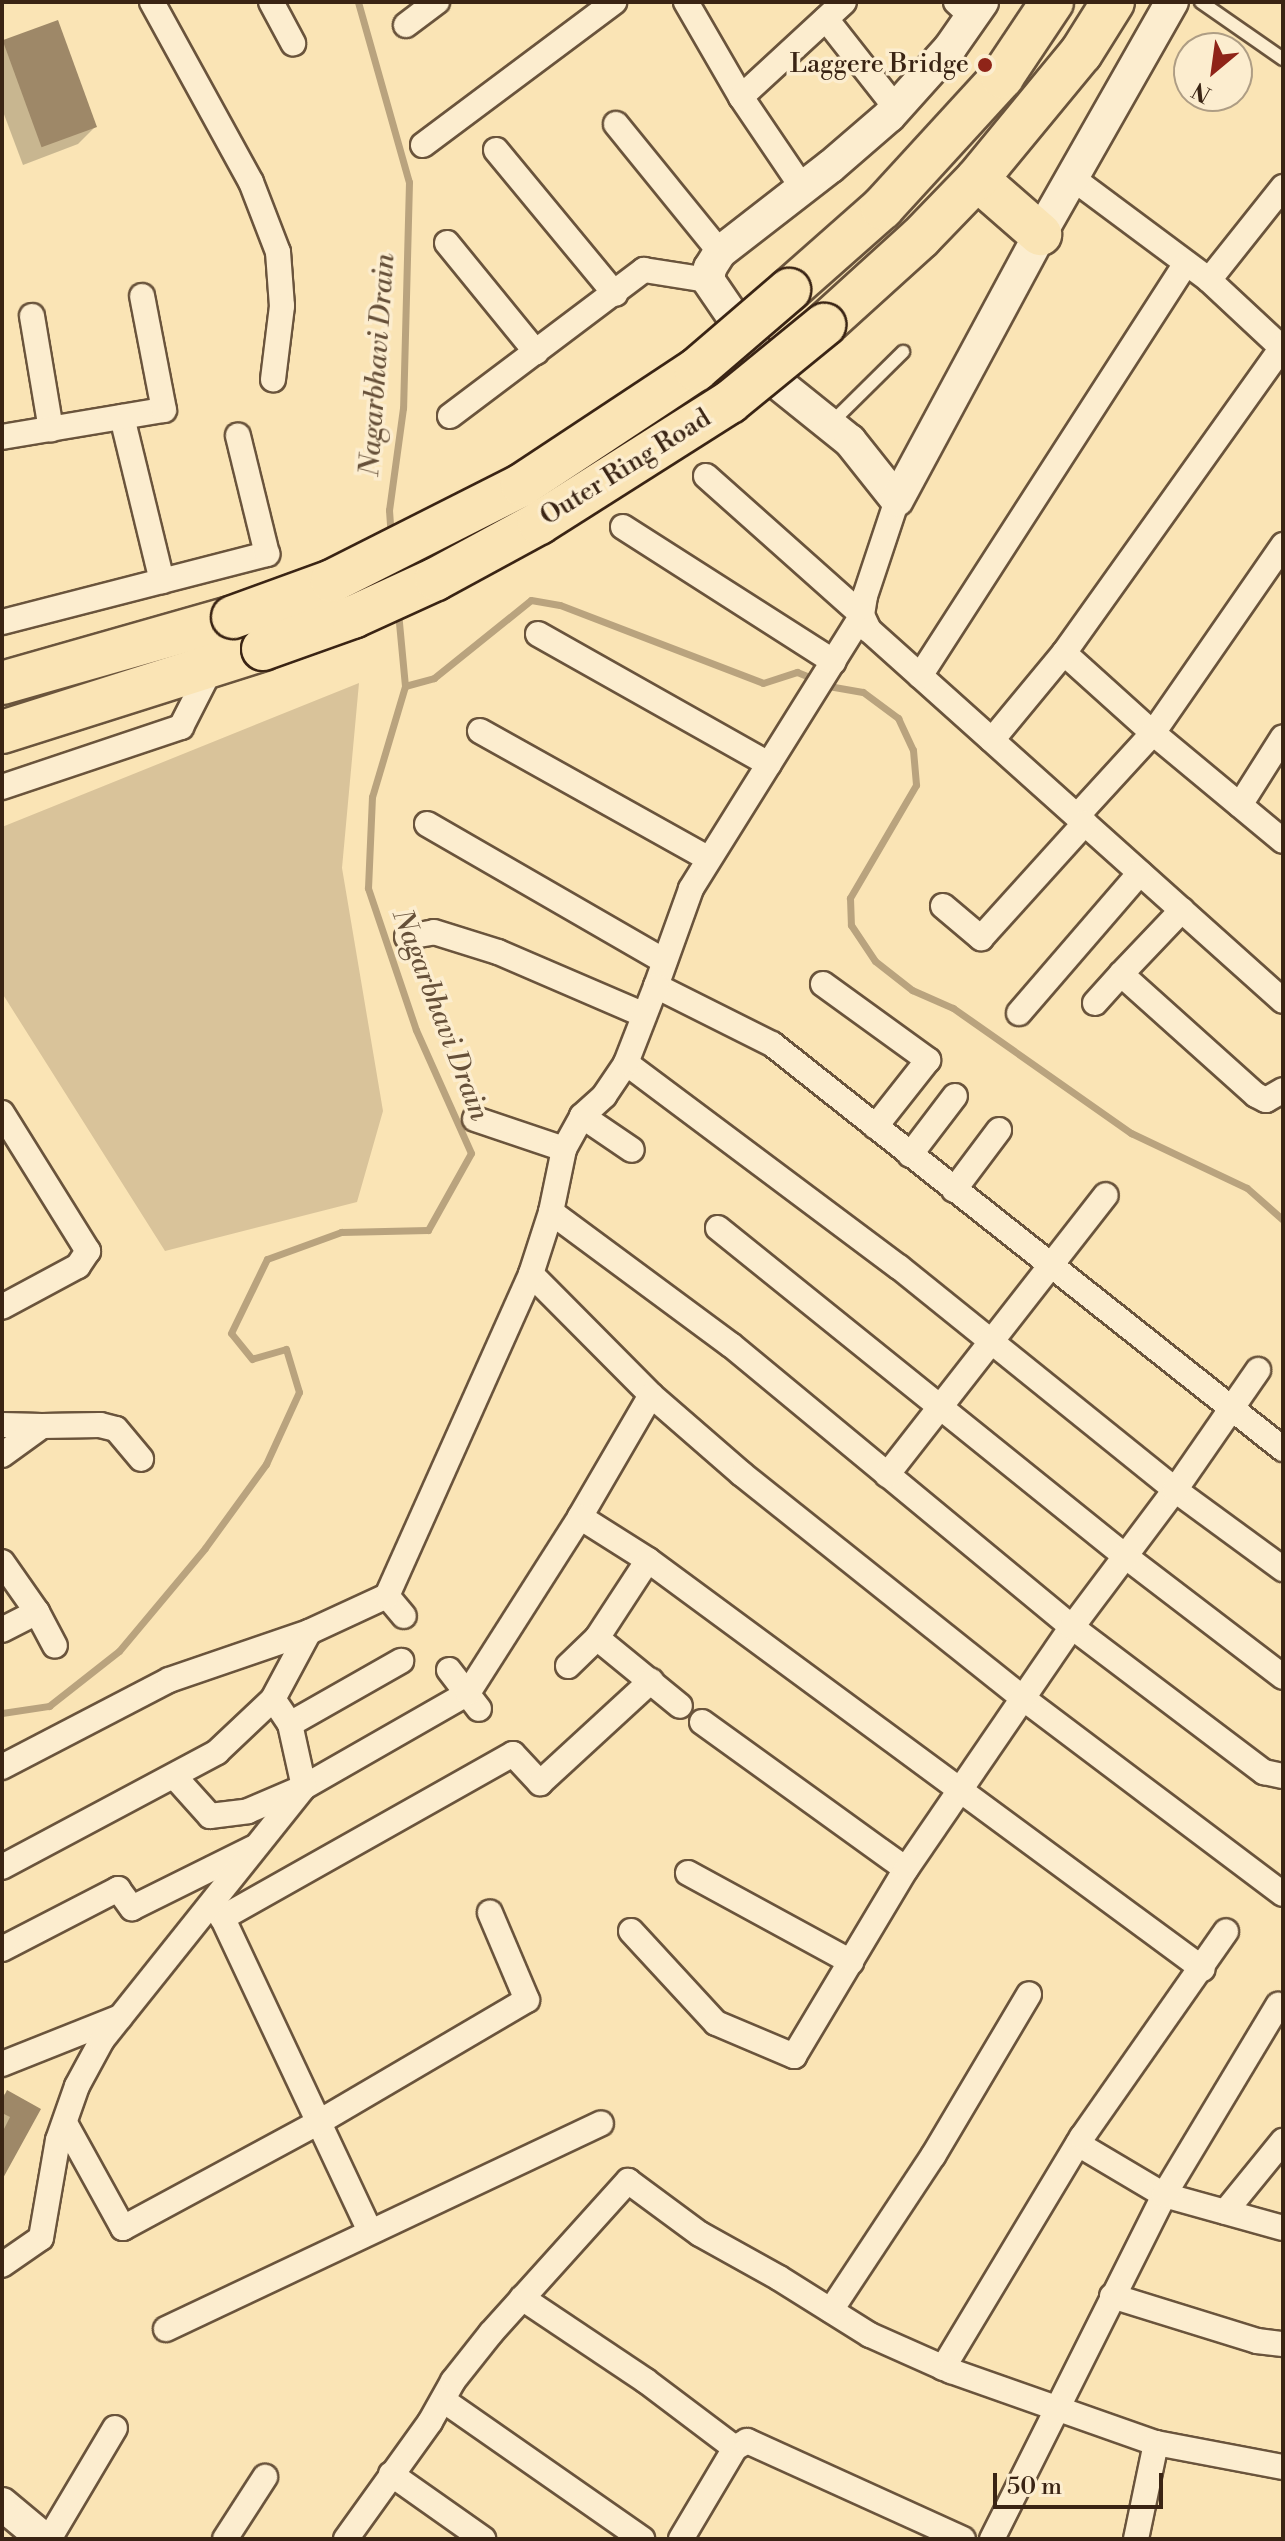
<!DOCTYPE html>
<style>
body{margin:0}
#map{position:relative;width:1285px;height:2541px;overflow:hidden;background:#fae4b5;font-family:"Libre Bodoni",serif}
div>[style]{position:absolute}
[style*='--x']{left:calc(var(--x)*1px);top:calc(var(--y)*1px);width:calc(var(--w)*1px);rotate:calc(var(--a)*1deg)}
.green>*{inset:0;background:#d9c39a}
.shadow>*{inset:0;background:#0003}
.stream>*{height:7px;margin:-3.5px;padding:0 3.5px;transform-origin:3.5px;border-radius:3.5px;background:#b9a37e}
.building>*{inset:0;background:#9e8868;transform-origin:0 0}
.roads{filter:drop-shadow(2px 0 #6a543c) drop-shadow(-2px 0 #6a543c) drop-shadow(0 2px #6a543c) drop-shadow(0 -2px #6a543c)}
.lane>*{height:12px;margin:-6px;padding:0 6px;transform-origin:6px;border-radius:6px;background:#fcedcf}
.street>*{height:24px;margin:-12px;padding:0 12px;transform-origin:12px;border-radius:12px;background:#fcedcf}
.secondary>*{height:32px;margin:-16px;padding:0 16px;transform-origin:16px;border-radius:16px;background:#fcedcf}
.highway>*{height:42px;margin:-21px;padding:0 21px;transform-origin:21px;border-radius:21px;background:#fae4b5}
.bridges{filter:drop-shadow(2px 0 #3a2414) drop-shadow(-2px 0 #3a2414) drop-shadow(0 2px #3a2414) drop-shadow(0 -2px #3a2414)}
.highway-bridge>*{height:42px;margin:-21px;padding:0 21px;transform-origin:21px;border-radius:21px;background:#fae4b5}
.dots>*{width:22px;height:22px;translate:-50% -50%;box-sizing:border-box;border:4px solid #fcedcf;border-radius:50%}
span{translate:-50% -50%;white-space:nowrap;text-align:center;line-height:1.15;-webkit-text-stroke:7px #fcedcf;paint-order:stroke}
.poi-label{font-size:26px;color:#3a2414}
.right{translate:-100% -50%;text-align:right}
.street-label{font-size:26px;color:#3a2414}
.water-label{font-size:28px;color:#665039;font-style:italic}
.frame{position:absolute;inset:0;border:4px solid #3a2414;pointer-events:none}
.north{position:absolute;left:1173px;top:32px;width:80px;height:80px;box-sizing:border-box;background:#fcedcf;border:2px solid #ae9d84;border-radius:50%;rotate:209deg;font-size:22px;font-weight:700;line-height:32px;text-align:center;color:#3a2414}
.north::after{content:'';display:block;margin:auto;width:28px;height:36px;background:#8f2418;clip-path:polygon(50% 0,100% 100%,50% 72%,0 100%)}
.scale{position:absolute;left:993px;top:2473px;width:170px;height:36px;box-sizing:border-box;border:4px solid #3a2414;border-top:0;padding-left:10px;font-size:24px;line-height:28px;white-space:nowrap;color:#3a2414;-webkit-text-stroke:6px #fcedcf;paint-order:stroke}
</style>
<div id="map">
<div class="green">
<i style="clip-path:polygon(359px 683px,342px 868px,383px 1111px,357px 1202px,165px 1251px,2px 993px,2px 827px)"></i>
</div>
<div class="shadow">
<i style="clip-path:polygon(56px 22px,96px 126px,78px 144px,23px 165px,2px 109px,2px 43px)"></i>
<i style="clip-path:polygon(2px 2093px,38px 2109px,2px 2176px)"></i>
</div>
<div class="stream">
<i style="--x:358;--y:2;--w:187;--a:74.2"></i>
<i style="--x:409;--y:182;--w:226;--a:91.5"></i>
<i style="--x:403;--y:408;--w:103;--a:97.8"></i>
<i style="--x:389;--y:510;--w:26;--a:86"></i>
<i style="--x:405;--y:686;--w:30;--a:-15"></i>
<i style="--x:434;--y:678;--w:124;--a:-38.8"></i>
<i style="--x:531;--y:600;--w:29;--a:10"></i>
<i style="--x:560;--y:605;--w:217;--a:21"></i>
<i style="--x:763;--y:683;--w:36;--a:-18"></i>
<i style="--x:797;--y:672;--w:40;--a:22"></i>
<i style="--x:834;--y:687;--w:29;--a:10"></i>
<i style="--x:863;--y:692;--w:44;--a:36.6"></i>
<i style="--x:898;--y:718;--w:35;--a:65"></i>
<i style="--x:913;--y:750;--w:35;--a:85"></i>
<i style="--x:916;--y:785;--w:131;--a:120.3"></i>
<i style="--x:850;--y:898;--w:27;--a:88"></i>
<i style="--x:851;--y:925;--w:43;--a:56.3"></i>
<i style="--x:875;--y:961;--w:47;--a:38.1"></i>
<i style="--x:912;--y:990;--w:45;--a:23.7"></i>
<i style="--x:953;--y:1008;--w:218;--a:35.1"></i>
<i style="--x:1131;--y:1133;--w:128;--a:25.4"></i>
<i style="--x:1247;--y:1188;--w:48;--a:41.6"></i>
<i style="--x:2;--y:1713;--w:48;--a:-8.5"></i>
<i style="--x:49;--y:1706;--w:89;--a:-38.2"></i>
<i style="--x:119;--y:1651;--w:134;--a:-50.1"></i>
<i style="--x:205;--y:1548;--w:104;--a:-54"></i>
<i style="--x:266;--y:1464;--w:79;--a:-65.4"></i>
<i style="--x:299;--y:1392;--w:45;--a:-106.8"></i>
<i style="--x:286;--y:1349;--w:35;--a:164"></i>
<i style="--x:252;--y:1359;--w:33;--a:-129"></i>
<i style="--x:231;--y:1333;--w:82;--a:-64.1"></i>
<i style="--x:267;--y:1259;--w:79;--a:-20"></i>
<i style="--x:341;--y:1232;--w:87;--a:-1.3"></i>
<i style="--x:428;--y:1230;--w:88;--a:-60.8"></i>
<i style="--x:471;--y:1153;--w:135;--a:-114.1"></i>
<i style="--x:416;--y:1030;--w:150;--a:-108.7"></i>
<i style="--x:368;--y:888;--w:91;--a:-87.5"></i>
<i style="--x:372;--y:797;--w:116;--a:-73.4"></i>
<i style="--x:405;--y:686;--w:74;--a:-95.4"></i>
</div>
<div class="building">
<i style="left:58px;top:20px;width:114px;height:59px;rotate:70deg"></i>
<i style="clip-path:polygon(7px 2090px,41px 2109px,2px 2180px,2px 2133px,10px 2117px,2px 2113px,2px 2100px)"></i>
</div>
<div class="roads">
<div class="lane">
<i style="--x:1201;--y:2;--w:100;--a:34.8"></i>
<i style="--x:832;--y:422;--w:100;--a:-44.6"></i>
</div>
<div class="street">
<i style="--x:152;--y:2;--w:205;--a:61.2"></i>
<i style="--x:251;--y:182;--w:75;--a:68.9"></i>
<i style="--x:278;--y:252;--w:54;--a:85.8"></i>
<i style="--x:282;--y:306;--w:74;--a:97"></i>
<i style="--x:271;--y:2;--w:47;--a:61.8"></i>
<i style="--x:686;--y:2;--w:110;--a:59.9"></i>
<i style="--x:741;--y:97;--w:109;--a:55.9"></i>
<i style="--x:956;--y:2;--w:21;--a:43"></i>
<i style="--x:826;--y:19;--w:113;--a:51.8"></i>
<i style="--x:406;--y:25;--w:39;--a:-37"></i>
<i style="--x:741;--y:97;--w:140;--a:-42.7"></i>
<i style="--x:616;--y:124;--w:165;--a:50.9"></i>
<i style="--x:423;--y:145;--w:239;--a:-36.8"></i>
<i style="--x:496;--y:150;--w:187;--a:50.4"></i>
<i style="--x:1071;--y:177;--w:172;--a:36.7"></i>
<i style="--x:1209;--y:280;--w:101;--a:43"></i>
<i style="--x:447;--y:243;--w:141;--a:50.8"></i>
<i style="--x:1209;--y:280;--w:119;--a:-51.5"></i>
<i style="--x:32;--y:316;--w:115;--a:80.5"></i>
<i style="--x:450;--y:416;--w:243;--a:-37"></i>
<i style="--x:644;--y:270;--w:65;--a:8.9"></i>
<i style="--x:122;--y:417;--w:169;--a:76.3"></i>
<i style="--x:2;--y:437;--w:164;--a:-9.5"></i>
<i style="--x:164;--y:410;--w:116;--a:-100.9"></i>
<i style="--x:706;--y:476;--w:209;--a:41.7"></i>
<i style="--x:862;--y:615;--w:323;--a:122"></i>
<i style="--x:691;--y:889;--w:103;--a:109.8"></i>
<i style="--x:656;--y:986;--w:130;--a:26.6"></i>
<i style="--x:772;--y:1044;--w:652;--a:38.4"></i>
<i style="--x:897;--y:500;--w:101;--a:108.4"></i>
<i style="--x:865;--y:596;--w:19;--a:99"></i>
<i style="--x:862;--y:615;--w:17;--a:65"></i>
<i style="--x:869;--y:630;--w:556;--a:41.86"></i>
<i style="--x:623;--y:527;--w:250;--a:32.6"></i>
<i style="--x:2;--y:622;--w:274;--a:-14.4"></i>
<i style="--x:267;--y:554;--w:122;--a:-103.8"></i>
<i style="--x:538;--y:634;--w:265;--a:29.4"></i>
<i style="--x:1064;--y:653;--w:120;--a:42"></i>
<i style="--x:1153;--y:733;--w:169;--a:39.7"></i>
<i style="--x:920;--y:676;--w:491;--a:-57.2"></i>
<i style="--x:480;--y:731;--w:262;--a:29.2"></i>
<i style="--x:992;--y:740;--w:113;--a:-50.4"></i>
<i style="--x:1064;--y:653;--w:376;--a:-54.5"></i>
<i style="--x:2;--y:787;--w:189;--a:-18.5"></i>
<i style="--x:181;--y:727;--w:66;--a:-63"></i>
<i style="--x:1240;--y:805;--w:80;--a:-57.7"></i>
<i style="--x:1077;--y:816;--w:113;--a:-47.5"></i>
<i style="--x:1153;--y:733;--w:229;--a:-55.3"></i>
<i style="--x:427;--y:824;--w:272;--a:30"></i>
<i style="--x:943;--y:906;--w:50;--a:40.1"></i>
<i style="--x:981;--y:938;--w:155;--a:-47.9"></i>
<i style="--x:1182;--y:910;--w:88;--a:133.6"></i>
<i style="--x:1121;--y:974;--w:181;--a:41.9"></i>
<i style="--x:1256;--y:1095;--w:11;--a:27"></i>
<i style="--x:1266;--y:1100;--w:20;--a:-30"></i>
<i style="--x:407;--y:937;--w:27;--a:-10"></i>
<i style="--x:434;--y:932;--w:67;--a:17.4"></i>
<i style="--x:498;--y:952;--w:159;--a:23.3"></i>
<i style="--x:823;--y:984;--w:130;--a:35.9"></i>
<i style="--x:928;--y:1060;--w:85;--a:128.3"></i>
<i style="--x:1095;--y:1003;--w:39;--a:-48"></i>
<i style="--x:1019;--y:1013;--w:185;--a:-49.2"></i>
<i style="--x:626;--y:1063;--w:341;--a:36.8"></i>
<i style="--x:899;--y:1267;--w:355;--a:38.9"></i>
<i style="--x:1175;--y:1490;--w:134;--a:36.2"></i>
<i style="--x:2;--y:1113;--w:163;--a:58.1"></i>
<i style="--x:88;--y:1251;--w:18;--a:124"></i>
<i style="--x:78;--y:1266;--w:86;--a:151.7"></i>
<i style="--x:582;--y:1116;--w:60;--a:34.2"></i>
<i style="--x:475;--y:1119;--w:94;--a:18.6"></i>
<i style="--x:910;--y:1155;--w:74;--a:-52.7"></i>
<i style="--x:954;--y:1190;--w:75;--a:-53.1"></i>
<i style="--x:551;--y:1212;--w:224;--a:36.5"></i>
<i style="--x:731;--y:1345;--w:442;--a:39.6"></i>
<i style="--x:1072;--y:1627;--w:241;--a:37.1"></i>
<i style="--x:1264;--y:1772;--w:19;--a:12"></i>
<i style="--x:718;--y:1228;--w:523;--a:38.87"></i>
<i style="--x:1125;--y:1556;--w:199;--a:37.4"></i>
<i style="--x:531;--y:1274;--w:170;--a:45.2"></i>
<i style="--x:651;--y:1395;--w:121;--a:41"></i>
<i style="--x:742;--y:1474;--w:361;--a:38.6"></i>
<i style="--x:1024;--y:1699;--w:324;--a:37"></i>
<i style="--x:651;--y:1395;--w:141;--a:120.2"></i>
<i style="--x:580;--y:1517;--w:80;--a:32.3"></i>
<i style="--x:648;--y:1560;--w:93;--a:123.2"></i>
<i style="--x:597;--y:1638;--w:107;--a:39.3"></i>
<i style="--x:2;--y:1425;--w:40;--a:1.4"></i>
<i style="--x:2;--y:1455;--w:49;--a:-35.9"></i>
<i style="--x:42;--y:1426;--w:58;--a:-1"></i>
<i style="--x:100;--y:1425;--w:16;--a:14"></i>
<i style="--x:116;--y:1429;--w:39;--a:50"></i>
<i style="--x:887;--y:1475;--w:355;--a:-52"></i>
<i style="--x:648;--y:1560;--w:689;--a:36.39"></i>
<i style="--x:2;--y:1562;--w:61;--a:55"></i>
<i style="--x:37;--y:1612;--w:39;--a:153"></i>
<i style="--x:387;--y:1596;--w:26;--a:50"></i>
<i style="--x:37;--y:1612;--w:38;--a:62"></i>
<i style="--x:568;--y:1666;--w:40;--a:-44"></i>
<i style="--x:449;--y:1670;--w:49;--a:52.4"></i>
<i style="--x:702;--y:1722;--w:251;--a:35.8"></i>
<i style="--x:290;--y:1724;--w:128;--a:-29.6"></i>
<i style="--x:2;--y:1767;--w:188;--a:-27.5"></i>
<i style="--x:169;--y:1680;--w:148;--a:-18.9"></i>
<i style="--x:174;--y:1776;--w:54;--a:48"></i>
<i style="--x:210;--y:1816;--w:38;--a:-7"></i>
<i style="--x:248;--y:1811;--w:61;--a:-23.2"></i>
<i style="--x:304;--y:1787;--w:189;--a:-29.8"></i>
<i style="--x:468;--y:1693;--w:209;--a:-57.5"></i>
<i style="--x:2;--y:1867;--w:244;--a:-28.1"></i>
<i style="--x:217;--y:1752;--w:77;--a:-43.4"></i>
<i style="--x:273;--y:1699;--w:76;--a:-61.8"></i>
<i style="--x:309;--y:1632;--w:86;--a:-24.8"></i>
<i style="--x:387;--y:1596;--w:353;--a:-65.9"></i>
<i style="--x:531;--y:1274;--w:65;--a:-72.1"></i>
<i style="--x:551;--y:1212;--w:64;--a:-78.3"></i>
<i style="--x:564;--y:1149;--w:38;--a:-61"></i>
<i style="--x:582;--y:1116;--w:30;--a:-42"></i>
<i style="--x:604;--y:1096;--w:40;--a:-56"></i>
<i style="--x:626;--y:1063;--w:83;--a:-68.7"></i>
<i style="--x:688;--y:1873;--w:186;--a:28.6"></i>
<i style="--x:216;--y:1904;--w:362;--a:64.8"></i>
<i style="--x:222;--y:1918;--w:334;--a:-29.4"></i>
<i style="--x:513;--y:1754;--w:40;--a:47"></i>
<i style="--x:540;--y:1783;--w:151;--a:-42.6"></i>
<i style="--x:631;--y:1931;--w:125;--a:47.3"></i>
<i style="--x:716;--y:2023;--w:85;--a:22.9"></i>
<i style="--x:794;--y:2056;--w:218;--a:-59.1"></i>
<i style="--x:906;--y:1869;--w:293;--a:-55.6"></i>
<i style="--x:1072;--y:1627;--w:171;--a:-53.1"></i>
<i style="--x:1175;--y:1490;--w:146;--a:-55.3"></i>
<i style="--x:2;--y:1949;--w:131;--a:-27.3"></i>
<i style="--x:118;--y:1889;--w:24;--a:54"></i>
<i style="--x:132;--y:1908;--w:135;--a:-26.4"></i>
<i style="--x:2;--y:2064;--w:127;--a:-21.7"></i>
<i style="--x:65;--y:2123;--w:120;--a:61.1"></i>
<i style="--x:123;--y:2228;--w:223;--a:-28.4"></i>
<i style="--x:319;--y:2122;--w:241;--a:-30.4"></i>
<i style="--x:527;--y:2000;--w:95;--a:-113"></i>
<i style="--x:1078;--y:2144;--w:100;--a:30.7"></i>
<i style="--x:1164;--y:2195;--w:123;--a:15.5"></i>
<i style="--x:1225;--y:2212;--w:92;--a:-50.8"></i>
<i style="--x:2;--y:2265;--w:47;--a:-34.7"></i>
<i style="--x:41;--y:2238;--w:99;--a:-80.2"></i>
<i style="--x:58;--y:2140;--w:57;--a:-70.6"></i>
<i style="--x:77;--y:2086;--w:52;--a:-61.5"></i>
<i style="--x:102;--y:2040;--w:324;--a:-51.4"></i>
<i style="--x:304;--y:1787;--w:65;--a:-102.5"></i>
<i style="--x:290;--y:1724;--w:30;--a:-124"></i>
<i style="--x:1112;--y:2296;--w:152;--a:17.2"></i>
<i style="--x:1257;--y:2341;--w:26;--a:7"></i>
<i style="--x:522;--y:2298;--w:149;--a:33.8"></i>
<i style="--x:646;--y:2381;--w:111;--a:37"></i>
<i style="--x:831;--y:2310;--w:185;--a:-56.5"></i>
<i style="--x:933;--y:2156;--w:188;--a:-59.3"></i>
<i style="--x:166;--y:2329;--w:481;--a:-25.3"></i>
<i style="--x:943;--y:2368;--w:270;--a:-59"></i>
<i style="--x:1082;--y:2137;--w:251;--a:-55"></i>
<i style="--x:443;--y:2400;--w:243;--a:34.9"></i>
<i style="--x:391;--y:2474;--w:113;--a:35.2"></i>
<i style="--x:49;--y:2539;--w:129;--a:-59.3"></i>
<i style="--x:225;--y:2539;--w:74;--a:-57.2"></i>
<i style="--x:346;--y:2539;--w:144;--a:-54.3"></i>
<i style="--x:430;--y:2422;--w:47;--a:-60.7"></i>
<i style="--x:453;--y:2381;--w:61;--a:-51.6"></i>
<i style="--x:491;--y:2333;--w:205;--a:-48"></i>
<i style="--x:628;--y:2181;--w:89;--a:36.4"></i>
<i style="--x:700;--y:2234;--w:90;--a:29.1"></i>
<i style="--x:779;--y:2278;--w:107;--a:32.1"></i>
<i style="--x:870;--y:2335;--w:89;--a:24"></i>
<i style="--x:951;--y:2371;--w:217;--a:19.4"></i>
<i style="--x:1156;--y:2443;--w:129;--a:10.7"></i>
<i style="--x:681;--y:2539;--w:106;--a:-59.3"></i>
<i style="--x:735;--y:2448;--w:14;--a:-30"></i>
<i style="--x:747;--y:2441;--w:237;--a:24.4"></i>
<i style="--x:992;--y:2539;--w:385;--a:-63.4"></i>
<i style="--x:1164;--y:2195;--w:222;--a:-59"></i>
<i style="--x:1136;--y:2539;--w:98;--a:-78.2"></i>
</div>
<div class="secondary">
<i style="--x:982;--y:2;--w:56;--a:124.8"></i>
<i style="--x:950;--y:48;--w:91;--a:131.9"></i>
<i style="--x:889;--y:116;--w:77;--a:139.2"></i>
<i style="--x:831;--y:166;--w:140;--a:142.2"></i>
<i style="--x:720;--y:252;--w:19;--a:122"></i>
<i style="--x:710;--y:268;--w:12;--a:99"></i>
<i style="--x:708;--y:280;--w:126;--a:55.7"></i>
<i style="--x:779;--y:384;--w:91;--a:38.8"></i>
<i style="--x:850;--y:441;--w:75;--a:51.5"></i>
<i style="--x:897;--y:500;--w:302;--a:-61.7"></i>
<i style="--x:1040;--y:234;--w:267;--a:-60.4"></i>
<i style="--x:2;--y:2504;--w:55;--a:39.8"></i>
</div>
<div class="highway">
<i style="--x:977;--y:179;--w:84;--a:41.1"></i>
<i style="--x:789;--y:290;--w:124;--a:-41.4"></i>
<i style="--x:882;--y:208;--w:178;--a:-47.5"></i>
<i style="--x:1002;--y:77;--w:90;--a:-56.3"></i>
<i style="--x:824;--y:325;--w:130;--a:-42.2"></i>
<i style="--x:920;--y:238;--w:82;--a:-46"></i>
<i style="--x:977;--y:179;--w:163;--a:-50.5"></i>
<i style="--x:1081;--y:53;--w:60;--a:-57.9"></i>
<i style="--x:2;--y:683;--w:240;--a:-15.9"></i>
<i style="--x:2;--y:732;--w:274;--a:-17.6"></i>
</div>
</div>
<div class="bridges">
<div class="highway-bridge">
<i style="--x:233;--y:617;--w:105;--a:-20"></i>
<i style="--x:332;--y:581;--w:213;--a:-26.8"></i>
<i style="--x:522;--y:485;--w:209;--a:-33.5"></i>
<i style="--x:696;--y:370;--w:123;--a:-40.7"></i>
<i style="--x:263;--y:649;--w:96;--a:-19.6"></i>
<i style="--x:353;--y:617;--w:91;--a:-24.6"></i>
<i style="--x:436;--y:579;--w:117;--a:-28.5"></i>
<i style="--x:539;--y:523;--w:226;--a:-32.4"></i>
<i style="--x:730;--y:402;--w:122;--a:-39.3"></i>
</div>
</div>
<div class="dots">
<i style="left:985px;top:65px;background:#8f2418"></i>
</div>
<div class="poi-label">
<span class="right" style="left:969px;top:65px">Laggere Bridge</span>
</div>
<div class="street-label">
<span style="left:626px;top:468px;rotate:-32deg">Outer Ring Road</span>
</div>
<div class="water-label">
<span style="left:378px;top:365px;rotate:-86deg">Nagarbhavi Drain</span>
<span style="left:440px;top:1015px;rotate:69deg">Nagarbhavi Drain</span>
</div>
<div class="frame"></div>
<div class="north">N</div>
<div class="scale">50 m</div>
</div>
